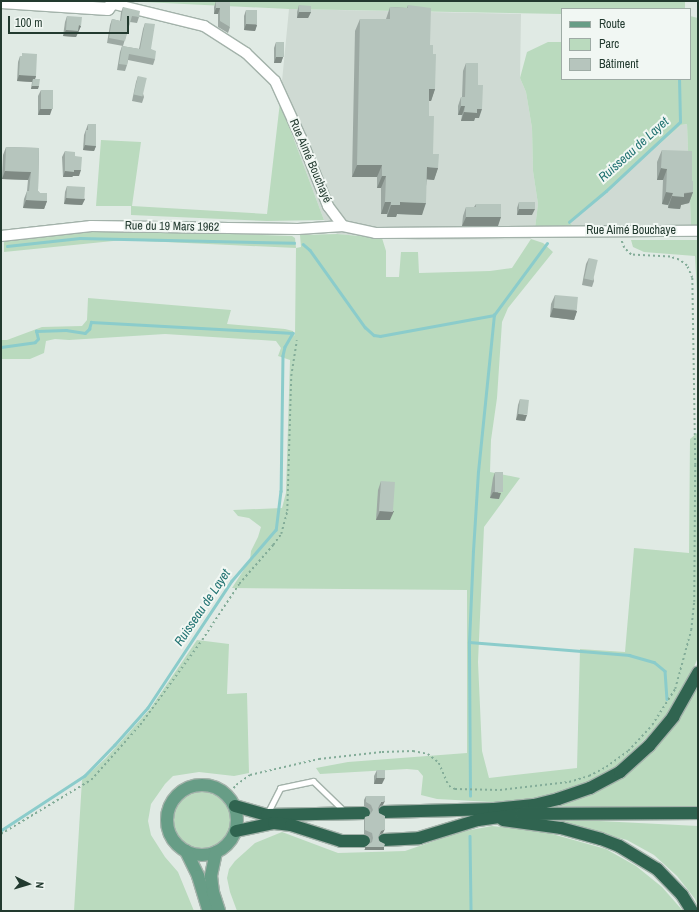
<!DOCTYPE html>
<meta charset="utf-8">
<style>
body{margin:0}
#map{position:relative;width:699px;height:912px;overflow:hidden;background:#e0eae4;font-family:"Archivo Narrow",sans-serif}
div>[style]{position:absolute}
[style*='--x']{left:calc(var(--x)*1px);top:calc(var(--y)*1px);width:calc(var(--w)*1px);rotate:calc(var(--a)*1deg)}
.built>*{inset:0;background:#cfdad3}
.green>*{inset:0;background:#badabe}
.round{border-radius:50%}
.stream>*{height:2.5px;margin:-1.25px;padding:0 1.25px;transform-origin:1.25px;border-radius:1.25px;background:#8bcccb}
.path>*{height:1.5px;margin-top:-0.75px;transform-origin:0;background:repeating-linear-gradient(90deg,#83ac98 0 2px,transparent 0 5px)}
.roads{filter:drop-shadow(1px 0 #a3b2aa) drop-shadow(-1px 0 #a3b2aa) drop-shadow(0 1px #a3b2aa) drop-shadow(0 -1px #a3b2aa)}
.service>*{height:5px;margin:-2.5px;padding:0 2.5px;transform-origin:2.5px;border-radius:2.5px;background:#fff}
.minor>*{height:10px;margin:-5px;padding:0 5px;transform-origin:5px;border-radius:5px;background:#fff}
.tertiary>*{height:12px;margin:-6px;padding:0 6px;transform-origin:6px;border-radius:6px;background:#fff}
.primary>*{height:12px;margin:-6px;padding:0 6px;transform-origin:6px;border-radius:6px;background:#679d86}
.primary>.ring{margin:-6px;padding:0;box-sizing:content-box;background:none;border:12px solid #679d86;border-radius:50%}
.motorway>*{height:12px;margin:-6px;padding:0 6px;transform-origin:6px;border-radius:6px;background:#306450}
.wall>*{inset:0;background:#9da9a3}
.shaded-wall>*{inset:0;background:#7f8a84;transform-origin:0 0}
.building>*{inset:0;background:#b6c5bd;transform-origin:0 0}
span{translate:-50% -50%;white-space:nowrap;text-align:center;line-height:1.15;-webkit-text-stroke:4px #f1f7f3;paint-order:stroke}
.street-label{font-size:12px;color:#223a2f}
.water-label{font-size:13px;color:#207271;font-style:italic}
.frame{position:absolute;inset:0;border:2px solid #223a2f;pointer-events:none}
.legend{position:absolute;left:561px;top:8px;width:130px;height:72px;box-sizing:border-box;background:#f1f7f3;border:1px solid #9eaba5;margin:0;padding:5px 7px;list-style:none;font-size:12px;color:#223a2f}
.legend li{display:flex;align-items:center;gap:8px;height:20px}
.legend b{width:20px;border:1px solid #9eaba5}
.north{position:absolute;left:8px;top:864px;width:40px;height:40px;-webkit-text-stroke:3px #f1f7f3;paint-order:stroke;rotate:95deg;font-size:11px;font-weight:700;line-height:16px;text-align:center;color:#223a2f}
.north::after{content:'';display:block;margin:auto;width:14px;height:18px;background:#223a2f;clip-path:polygon(50% 0,100% 100%,50% 72%,0 100%)}
.scale{position:absolute;left:8px;top:16px;width:121px;height:18px;box-sizing:border-box;border:2px solid #223a2f;border-top:0;padding-left:5px;font-size:12px;line-height:14px;white-space:nowrap;color:#223a2f;-webkit-text-stroke:3px #f1f7f3;paint-order:stroke}
</style>
<div id="map">
<div class="built">
<i style="clip-path:polygon(289px 9px,521px 14px,520px 78px,526px 92px,532px 128px,533px 171px,538px 204px,535px 228px,531px 239px,417px 240px,337px 234px,324px 220px,280px 102px)"></i>
<i style="clip-path:polygon(687px 124px,691px 225px,574px 227px,570px 223px,681px 125px)"></i>
</div>
<div class="green">
<i style="clip-path:polygon(123px 1px,685px 1px,685px 9px,562px 9px,562px 14px,289px 9px)"></i>
<i style="clip-path:polygon(690px 16px,698px 18px,698px 225px,691px 225px,687px 124px,681px 125px,570px 223px,574px 227px,535px 228px,538px 204px,533px 171px,532px 128px,526px 92px,520px 78px,527px 52px,548px 42px,562px 42px,562px 79px,690px 79px)"></i>
<i style="clip-path:polygon(280px 102px,324px 220px,267px 221px,131px 215px,131px 206px,96px 206px,101px 140px,141px 142px,132px 206px,267px 214px)"></i>
<i style="clip-path:polygon(92px 229px,292px 236px,295px 238px,296px 248px,301px 247px,300px 235px,337px 234px,382px 238px,386px 251px,386px 277px,399px 277px,401px 252px,418px 252px,419px 273px,490px 271px,512px 268px,531px 239px,543px 243px,553px 252px,508px 308px,502px 322px,497px 398px,491px 440px,490px 472px,520px 478px,484px 527px,478px 662px,482px 751px,489px 778px,577px 768px,580px 649px,625px 652px,634px 548px,689px 553px,690px 439px,697px 433px,698px 426px,698px 657px,686px 688px,674px 707px,646px 738px,619px 765px,586px 783px,548px 797px,512px 803px,437px 799px,421px 795px,423px 776px,418px 770px,407px 769px,320px 774px,316px 768px,348px 762px,467px 753px,467px 590px,232px 588px,250px 560px,251px 551px,258px 537px,261px 527px,249px 518px,238px 516px,233px 510px,282px 508px,286px 493px,290px 360px,278px 356px,281px 348px,276px 341px,165px 334px,69px 340px,55px 339px,46px 341px,44px 353px,30px 359px,1px 359px,1px 313px,2px 340px,7px 340px,42px 327px,82px 326px,87px 320px,88px 298px,231px 310px,227px 324px,285px 329px,293px 331px,295px 336px,296px 248px,123px 240px,4px 252px,4px 238px)"></i>
<i style="clip-path:polygon(631px 240px,698px 240px,698px 311px,695px 256px,644px 252px,633px 247px)"></i>
<i style="clip-path:polygon(197px 640px,229px 644px,227px 694px,247px 693px,249px 773px,234px 776px,199px 772px,173px 776px,165px 784px,151px 804px,148px 821px,151px 835px,165px 857px,178px 872px,194px 911px,74px 911px,82px 780px,106px 758px,150px 709px)"></i>
<i style="clip-path:polygon(698px 679px,698px 806px,603px 807px,561px 806px,561px 802px,625px 772px)"></i>
<i class="round" style="left:174px;top:792px;width:56px;height:56px"></i>
<i style="clip-path:polygon(560px 819px,698px 826px,698px 907px,695px 899px,677px 876px,654px 855px,627px 840px,559px 823px)"></i>
<i style="clip-path:polygon(492px 826px,545px 832px,606px 849px,636px 866px,662px 887px,683px 911px,237px 911px,230px 892px,227px 878px,229px 869px,235px 861px,255px 843px,282px 832px,338px 853px,405px 851px,460px 832px)"></i>
</div>
<div class="stream">
<i style="--x:569;--y:222;--w:48;--a:-40"></i>
<i style="--x:606;--y:191;--w:101;--a:-43"></i>
<i style="--x:680;--y:122;--w:43;--a:-91.3"></i>
<i style="--x:303;--y:244;--w:9;--a:41"></i>
<i style="--x:310;--y:250;--w:95;--a:54.5"></i>
<i style="--x:365;--y:327;--w:12;--a:42"></i>
<i style="--x:374;--y:335;--w:6;--a:9"></i>
<i style="--x:380;--y:336;--w:116;--a:-10.4"></i>
<i style="--x:7;--y:246;--w:73;--a:-6.3"></i>
<i style="--x:80;--y:238;--w:214;--a:1.3"></i>
<i style="--x:494;--y:315;--w:89;--a:-53.6"></i>
<i style="--x:1;--y:347;--w:34;--a:-8"></i>
<i style="--x:35;--y:342;--w:4;--a:-45"></i>
<i style="--x:38;--y:339;--w:8;--a:-104"></i>
<i style="--x:36;--y:331;--w:30;--a:-2"></i>
<i style="--x:66;--y:330;--w:19;--a:9"></i>
<i style="--x:85;--y:333;--w:6;--a:-45"></i>
<i style="--x:89;--y:329;--w:7;--a:-74"></i>
<i style="--x:91;--y:322;--w:202;--a:3.1"></i>
<i style="--x:293;--y:333;--w:16;--a:120"></i>
<i style="--x:285;--y:347;--w:9;--a:103"></i>
<i style="--x:283;--y:356;--w:135;--a:90.8"></i>
<i style="--x:281;--y:491;--w:39;--a:97"></i>
<i style="--x:276;--y:530;--w:67;--a:130.8"></i>
<i style="--x:232;--y:581;--w:152;--a:123.5"></i>
<i style="--x:148;--y:708;--w:50;--a:131.7"></i>
<i style="--x:115;--y:745;--w:43;--a:134.1"></i>
<i style="--x:85;--y:776;--w:100;--a:146.8"></i>
<i style="--x:469;--y:642;--w:161;--a:4.6"></i>
<i style="--x:629;--y:655;--w:26;--a:16"></i>
<i style="--x:654;--y:662;--w:14;--a:39"></i>
<i style="--x:665;--y:671;--w:28;--a:86"></i>
<i style="--x:470;--y:796;--w:154;--a:-90.4"></i>
<i style="--x:469;--y:642;--w:91;--a:-87.5"></i>
<i style="--x:473;--y:551;--w:79;--a:-86.4"></i>
<i style="--x:478;--y:472;--w:158;--a:-84.2"></i>
<i style="--x:470;--y:836;--w:75;--a:89.2"></i>
</div>
<div class="path">
<i style="--x:227;--y:796;--w:14;--a:-51"></i>
<i style="--x:236;--y:785;--w:17;--a:-36"></i>
<i style="--x:250;--y:775;--w:71;--a:-13.1"></i>
<i style="--x:319;--y:759;--w:63;--a:-6.3"></i>
<i style="--x:382;--y:752;--w:31;--a:-2"></i>
<i style="--x:413;--y:751;--w:15;--a:11"></i>
<i style="--x:428;--y:754;--w:14;--a:39"></i>
<i style="--x:439;--y:763;--w:25;--a:67"></i>
<i style="--x:449;--y:786;--w:7;--a:27"></i>
<i style="--x:455;--y:789;--w:45;--a:1.3"></i>
<i style="--x:500;--y:790;--w:69;--a:-6.6"></i>
<i style="--x:569;--y:782;--w:21;--a:-17"></i>
<i style="--x:589;--y:776;--w:19;--a:-28"></i>
<i style="--x:606;--y:767;--w:27;--a:-36"></i>
<i style="--x:628;--y:751;--w:35;--a:-47"></i>
<i style="--x:652;--y:725;--w:43;--a:-57.4"></i>
<i style="--x:675;--y:689;--w:61;--a:-74.8"></i>
<i style="--x:691;--y:630;--w:28;--a:-84"></i>
<i style="--x:694;--y:602;--w:137;--a:-89.6"></i>
<i style="--x:695;--y:465;--w:187;--a:-90.9"></i>
<i style="--x:692;--y:278;--w:13;--a:-113"></i>
<i style="--x:687;--y:266;--w:10;--a:-143"></i>
<i style="--x:679;--y:260;--w:9;--a:-162"></i>
<i style="--x:670;--y:257;--w:39;--a:-177"></i>
<i style="--x:631;--y:255;--w:10;--a:-135"></i>
<i style="--x:624;--y:248;--w:9;--a:-111"></i>
<i style="--x:1;--y:834;--w:105;--a:-31"></i>
<i style="--x:91;--y:780;--w:74;--a:-48.3"></i>
<i style="--x:140;--y:725;--w:105;--a:-53.9"></i>
<i style="--x:202;--y:640;--w:67;--a:-56.5"></i>
<i style="--x:239;--y:584;--w:52;--a:-48.9"></i>
<i style="--x:273;--y:545;--w:14;--a:-54"></i>
<i style="--x:281;--y:534;--w:24;--a:-75"></i>
<i style="--x:287;--y:511;--w:135;--a:-88.3"></i>
<i style="--x:291;--y:376;--w:36;--a:-81"></i>
</div>
<div class="roads">
<div class="service">
<i style="--x:267;--y:814;--w:29;--a:-63"></i>
<i style="--x:280;--y:788;--w:34;--a:-12"></i>
<i style="--x:313;--y:781;--w:45;--a:44.1"></i>
</div>
<div class="minor">
<i style="--x:114;--y:4;--w:93;--a:13.7"></i>
<i style="--x:204;--y:26;--w:50;--a:32.7"></i>
<i style="--x:246;--y:53;--w:40;--a:44"></i>
<i style="--x:275;--y:81;--w:63;--a:65.5"></i>
<i style="--x:301;--y:138;--w:73;--a:68.3"></i>
<i style="--x:328;--y:206;--w:25;--a:53"></i>
<i style="--x:343;--y:226;--w:33;--a:12"></i>
<i style="--x:375;--y:233;--w:323;--a:-0.4"></i>
<i style="--x:1;--y:236;--w:91;--a:-6.3"></i>
<i style="--x:91;--y:226;--w:207;--a:0.8"></i>
<i style="--x:298;--y:229;--w:45;--a:-3.8"></i>
</div>
<div class="tertiary">
<i style="--x:1;--y:2;--w:107;--a:3.7"></i>
<i style="--x:108;--y:9;--w:10;--a:-53"></i>
</div>
<div class="primary">
<i class="ring" style="left:167px;top:785px;width:58px;height:58px"></i>
<i style="--x:186;--y:851;--w:28;--a:64"></i>
<i style="--x:198;--y:876;--w:37;--a:73"></i>
<i style="--x:216;--y:852;--w:25;--a:102"></i>
<i style="--x:211;--y:876;--w:16;--a:83"></i>
<i style="--x:213;--y:892;--w:20;--a:72"></i>
</div>
<div class="motorway">
<i style="--x:235;--y:806;--w:33;--a:16"></i>
<i style="--x:267;--y:815;--w:97;--a:-1.2"></i>
<i style="--x:384;--y:812;--w:110;--a:-1.6"></i>
<i style="--x:494;--y:809;--w:40;--a:-5.7"></i>
<i style="--x:534;--y:805;--w:25;--a:-14"></i>
<i style="--x:558;--y:799;--w:34;--a:-19"></i>
<i style="--x:590;--y:788;--w:34;--a:-28"></i>
<i style="--x:620;--y:772;--w:39;--a:-42"></i>
<i style="--x:649;--y:746;--w:38;--a:-50"></i>
<i style="--x:673;--y:717;--w:51;--a:-60.4"></i>
<i style="--x:503;--y:820;--w:59;--a:7.9"></i>
<i style="--x:561;--y:828;--w:41;--a:15.4"></i>
<i style="--x:601;--y:839;--w:19;--a:21"></i>
<i style="--x:619;--y:846;--w:44;--a:31.2"></i>
<i style="--x:657;--y:869;--w:36;--a:46"></i>
<i style="--x:682;--y:895;--w:19;--a:58"></i>
<i style="--x:236;--y:831;--w:39;--a:-12"></i>
<i style="--x:274;--y:823;--w:17;--a:7"></i>
<i style="--x:291;--y:825;--w:52;--a:17.7"></i>
<i style="--x:341;--y:841;--w:23;--a:0"></i>
<i style="--x:384;--y:840;--w:35;--a:-3"></i>
<i style="--x:419;--y:838;--w:62;--a:-17"></i>
<i style="--x:478;--y:820;--w:43;--a:-7.9"></i>
<i style="--x:521;--y:814;--w:177;--a:-0.3"></i>
</div>
</div>
<div class="wall">
<i style="clip-path:polygon(216px 1px,230px 27px,228px 33px,218px 27px,218px 14px,214px 14px,214px 7px)"></i>
<i style="clip-path:polygon(299px 5px,311px 12px,308px 18px,297px 18px,297px 12px)"></i>
<i style="clip-path:polygon(408px 5px,430px 45px,433px 54px,435px 89px,431px 101px,429px 101px,429px 116px,433px 154px,438px 168px,434px 180px,427px 179px,422px 215px,397px 214px,396px 217px,387px 217px,387px 214px,381px 214px,381px 188px,377px 188px,377px 177px,352px 177px,355px 31px,360px 19px,386px 19px,390px 7px,407px 8px)"></i>
<i style="clip-path:polygon(123px 7px,139px 17px,137px 23px,130px 22px,123px 46px,107px 43px,110px 25px,112px 19px,120px 21px,121px 12px)"></i>
<i style="clip-path:polygon(246px 10px,257px 25px,255px 31px,244px 30px,244px 16px)"></i>
<i style="clip-path:polygon(67px 16px,81px 26px,76px 37px,63px 36px,65px 22px)"></i>
<i style="clip-path:polygon(145px 23px,151px 49px,155px 59px,153px 65px,128px 60px,127px 65px,125px 71px,117px 70px,120px 52px,122px 46px,139px 49px,143px 29px)"></i>
<i style="clip-path:polygon(276px 42px,283px 57px,281px 63px,274px 63px,274px 48px)"></i>
<i style="clip-path:polygon(22px 53px,36px 76px,35px 79px,38px 89px,31px 89px,32px 82px,17px 81px,18px 62px,20px 56px,22px 56px)"></i>
<i style="clip-path:polygon(466px 63px,478px 85px,479px 118px,475px 118px,474px 121px,461px 121px,462px 115px,458px 115px,458px 106px,461px 97px,462px 97px,463px 71px)"></i>
<i style="clip-path:polygon(138px 76px,144px 97px,142px 103px,132px 101px,136px 82px)"></i>
<i style="clip-path:polygon(41px 90px,50px 115px,38px 115px,38px 96px)"></i>
<i style="clip-path:polygon(88px 124px,96px 146px,94px 151px,83px 150px,84px 135px)"></i>
<i style="clip-path:polygon(6px 147px,39px 148px,38px 191px,47px 201px,44px 209px,23px 208px,24px 199px,27px 191px,28px 180px,2px 179px,3px 155px)"></i>
<i style="clip-path:polygon(662px 150px,692px 181px,693px 192px,689px 203px,681px 205px,680px 209px,668px 208px,668px 205px,662px 204px,663px 180px,657px 180px,657px 162px)"></i>
<i style="clip-path:polygon(65px 151px,75px 156px,79px 176px,73px 176px,72px 177px,63px 177px,62px 157px)"></i>
<i style="clip-path:polygon(67px 186px,85px 199px,82px 205px,64px 204px,65px 192px)"></i>
<i style="clip-path:polygon(519px 202px,532px 215px,517px 215px,517px 208px)"></i>
<i style="clip-path:polygon(476px 204px,498px 226px,462px 226px,463px 216px,466px 207px,474px 207px)"></i>
<i style="clip-path:polygon(589px 258px,594px 281px,592px 287px,582px 285px,586px 264px)"></i>
<i style="clip-path:polygon(555px 295px,577px 311px,574px 320px,550px 317px,551px 304px)"></i>
<i style="clip-path:polygon(520px 399px,525px 421px,516px 420px,518px 405px)"></i>
<i style="clip-path:polygon(495px 472px,499px 499px,490px 498px,493px 478px)"></i>
<i style="clip-path:polygon(381px 481px,390px 520px,376px 520px,378px 490px)"></i>
<i style="clip-path:polygon(377px 770px,382px 784px,374px 784px,374px 776px)"></i>
<i style="clip-path:polygon(366px 796px,383px 805px,380px 806px,378px 809px,383px 833px,380px 834px,378px 837px,383px 850px,364px 850px,371px 841px,370px 837px,364px 834px,364px 820px,365px 817px,369px 816px,371px 812px,370px 809px,364px 806px,364px 800px)"></i>
</div>
<div class="shaded-wall">
<i style="clip-path:polygon(216px 8px,220px 8px,218px 14px,214px 14px)"></i>
<i style="clip-path:polygon(299px 12px,311px 12px,308px 18px,297px 18px)"></i>
<i style="clip-path:polygon(246px 24px,257px 25px,255px 31px,244px 30px)"></i>
<i style="clip-path:polygon(79px 25px,81px 26px,76px 37px,63px 36px,66px 30px)"></i>
<i style="clip-path:polygon(276px 57px,283px 57px,281px 63px,274px 63px)"></i>
<i style="clip-path:polygon(19px 75px,36px 76px,34px 82px,33px 79px,32px 82px,17px 81px)"></i>
<i style="clip-path:polygon(32px 86px,39px 86px,38px 89px,31px 89px)"></i>
<i style="clip-path:polygon(429px 89px,435px 89px,431px 101px,425px 101px)"></i>
<i style="clip-path:polygon(461px 106px,465px 106px,462px 115px,458px 115px)"></i>
<i style="clip-path:polygon(40px 109px,52px 109px,50px 115px,38px 115px)"></i>
<i style="clip-path:polygon(477px 109px,482px 109px,479px 118px,475px 118px,474px 121px,461px 121px,464px 112px)"></i>
<i style="clip-path:polygon(85px 145px,96px 146px,94px 151px,83px 150px)"></i>
<i style="clip-path:polygon(357px 165px,382px 165px,377px 177px,352px 177px)"></i>
<i style="clip-path:polygon(427px 167px,438px 168px,434px 180px,423px 179px)"></i>
<i style="clip-path:polygon(661px 168px,667px 169px,663px 180px,657px 180px)"></i>
<i style="clip-path:polygon(74px 170px,81px 170px,79px 176px,73px 176px,72px 177px,63px 177px,65px 171px)"></i>
<i style="clip-path:polygon(5px 171px,31px 172px,28px 180px,2px 179px)"></i>
<i style="clip-path:polygon(382px 176px,386px 176px,381px 188px,377px 188px)"></i>
<i style="clip-path:polygon(666px 192px,673px 193px,668px 205px,662px 204px)"></i>
<i style="clip-path:polygon(693px 192px,689px 203px,681px 205px,680px 209px,668px 208px,672px 196px)"></i>
<i style="clip-path:polygon(66px 198px,85px 199px,82px 205px,64px 204px)"></i>
<i style="clip-path:polygon(26px 200px,47px 201px,44px 209px,23px 208px)"></i>
<i style="clip-path:polygon(385px 202px,391px 202px,387px 214px,381px 214px)"></i>
<i style="clip-path:polygon(400px 202px,426px 203px,422px 215px,397px 214px,396px 217px,387px 217px,391px 205px)"></i>
<i style="clip-path:polygon(519px 209px,535px 209px,532px 215px,517px 215px)"></i>
<i style="clip-path:polygon(466px 217px,501px 217px,498px 226px,462px 226px)"></i>
<i style="clip-path:polygon(553px 308px,577px 311px,574px 320px,550px 317px)"></i>
<i style="clip-path:polygon(518px 414px,527px 415px,525px 421px,516px 420px)"></i>
<i style="clip-path:polygon(493px 492px,501px 493px,499px 499px,490px 498px)"></i>
<i style="clip-path:polygon(380px 511px,394px 511px,390px 520px,376px 520px)"></i>
<i style="clip-path:polygon(376px 778px,385px 778px,382px 784px,374px 784px)"></i>
<i style="clip-path:polygon(385px 801px,383px 805px,380px 806px,377px 812px,381px 802px)"></i>
<i style="clip-path:polygon(385px 829px,383px 833px,380px 834px,377px 840px,381px 831px)"></i>
<i style="left:365px;top:847px;width:19px;height:3px"></i>
</div>
<div class="building">
<i style="clip-path:polygon(216px 1px,230px 1px,230px 27px,220px 21px,220px 8px,216px 8px)"></i>
<i style="clip-path:polygon(299px 5px,311px 6px,311px 12px,299px 12px)"></i>
<i style="clip-path:polygon(408px 5px,431px 8px,430px 45px,433px 45px,433px 54px,436px 54px,435px 89px,429px 89px,429px 116px,434px 116px,433px 154px,439px 154px,438px 168px,427px 167px,426px 203px,400px 202px,400px 205px,391px 205px,391px 202px,385px 202px,386px 176px,382px 176px,382px 165px,357px 165px,360px 19px,390px 19px,390px 7px,408px 8px)"></i>
<i style="clip-path:polygon(123px 7px,140px 11px,139px 17px,132px 16px,125px 41px,109px 38px,112px 19px,121px 21px)"></i>
<i style="left:246px;top:10px;width:11px;height:14px"></i>
<i style="clip-path:polygon(67px 16px,82px 17px,81px 26px,79px 25px,78px 31px,66px 30px)"></i>
<i style="clip-path:polygon(145px 23px,155px 24px,151px 49px,156px 51px,155px 59px,129px 54px,127px 65px,119px 64px,122px 46px,140px 49px)"></i>
<i style="left:276px;top:42px;width:8px;height:15px"></i>
<i style="clip-path:polygon(22px 53px,37px 54px,36px 76px,19px 75px,20px 56px,22px 56px)"></i>
<i style="clip-path:polygon(466px 63px,478px 63px,478px 85px,483px 85px,482px 109px,477px 109px,477px 113px,464px 112px,465px 106px,461px 106px,461px 97px,465px 97px)"></i>
<i style="left:138px;top:76px;width:9px;height:19px;rotate:13deg"></i>
<i style="clip-path:polygon(33px 79px,40px 79px,39px 86px,32px 86px)"></i>
<i style="left:41px;top:90px;width:12px;height:19px"></i>
<i style="clip-path:polygon(88px 124px,96px 124px,96px 146px,85px 145px,86px 130px,88px 130px)"></i>
<i style="clip-path:polygon(6px 147px,39px 148px,38px 191px,40px 193px,47px 193px,47px 201px,26px 200px,27px 191px,29px 191px,31px 172px,5px 171px)"></i>
<i style="clip-path:polygon(662px 150px,692px 151px,692px 181px,693px 181px,693px 192px,684px 193px,684px 197px,672px 196px,673px 193px,666px 192px,667px 169px,661px 168px)"></i>
<i style="clip-path:polygon(65px 151px,75px 152px,75px 156px,82px 157px,81px 170px,74px 170px,74px 172px,65px 171px)"></i>
<i style="left:67px;top:186px;width:18px;height:12px;rotate:3deg"></i>
<i style="left:519px;top:202px;width:16px;height:7px"></i>
<i style="clip-path:polygon(476px 204px,501px 204px,501px 217px,466px 217px,466px 207px,476px 207px)"></i>
<i style="left:589px;top:258px;width:9px;height:21px;rotate:13deg"></i>
<i style="left:555px;top:295px;width:23px;height:13px;rotate:5deg"></i>
<i style="left:520px;top:399px;width:9px;height:15px;rotate:6deg"></i>
<i style="left:495px;top:472px;width:8px;height:20px"></i>
<i style="left:381px;top:481px;width:14px;height:30px;rotate:4deg"></i>
<i style="left:377px;top:770px;width:8px;height:8px"></i>
<i style="clip-path:polygon(366px 796px,385px 796px,385px 801px,381px 802px,378px 808px,379px 813px,385px 816px,385px 829px,381px 831px,378px 837px,379px 841px,385px 844px,384px 847px,365px 847px,372px 842px,373px 838px,372px 833px,365px 830px,365px 817px,369px 816px,373px 810px,371px 805px,366px 802px)"></i>
</div>
<div class="street-label">
<span style="left:310px;top:161px;rotate:67deg">Rue Aimé Bouchayé</span>
<span style="left:172px;top:227px;rotate:1deg">Rue du 19 Mars 1962</span>
<span style="left:631px;top:231px">Rue Aimé Bouchaye</span>
</div>
<div class="water-label">
<span style="left:634px;top:150px;rotate:-42deg">Ruisseau de Layet</span>
<span style="left:203px;top:608px;rotate:-56deg">Ruisseau de Layet</span>
</div>
<div class="frame"></div>
<ul class="legend">
<li><b style="height:5px;background:#679d86"></b>Route</li>
<li><b style="height:11px;background:#badabe"></b>Parc</li>
<li><b style="height:11px;background:#b6c5bd"></b>Bâtiment</li>
</ul>
<div class="north">N</div>
<div class="scale">100 m</div>
</div>
